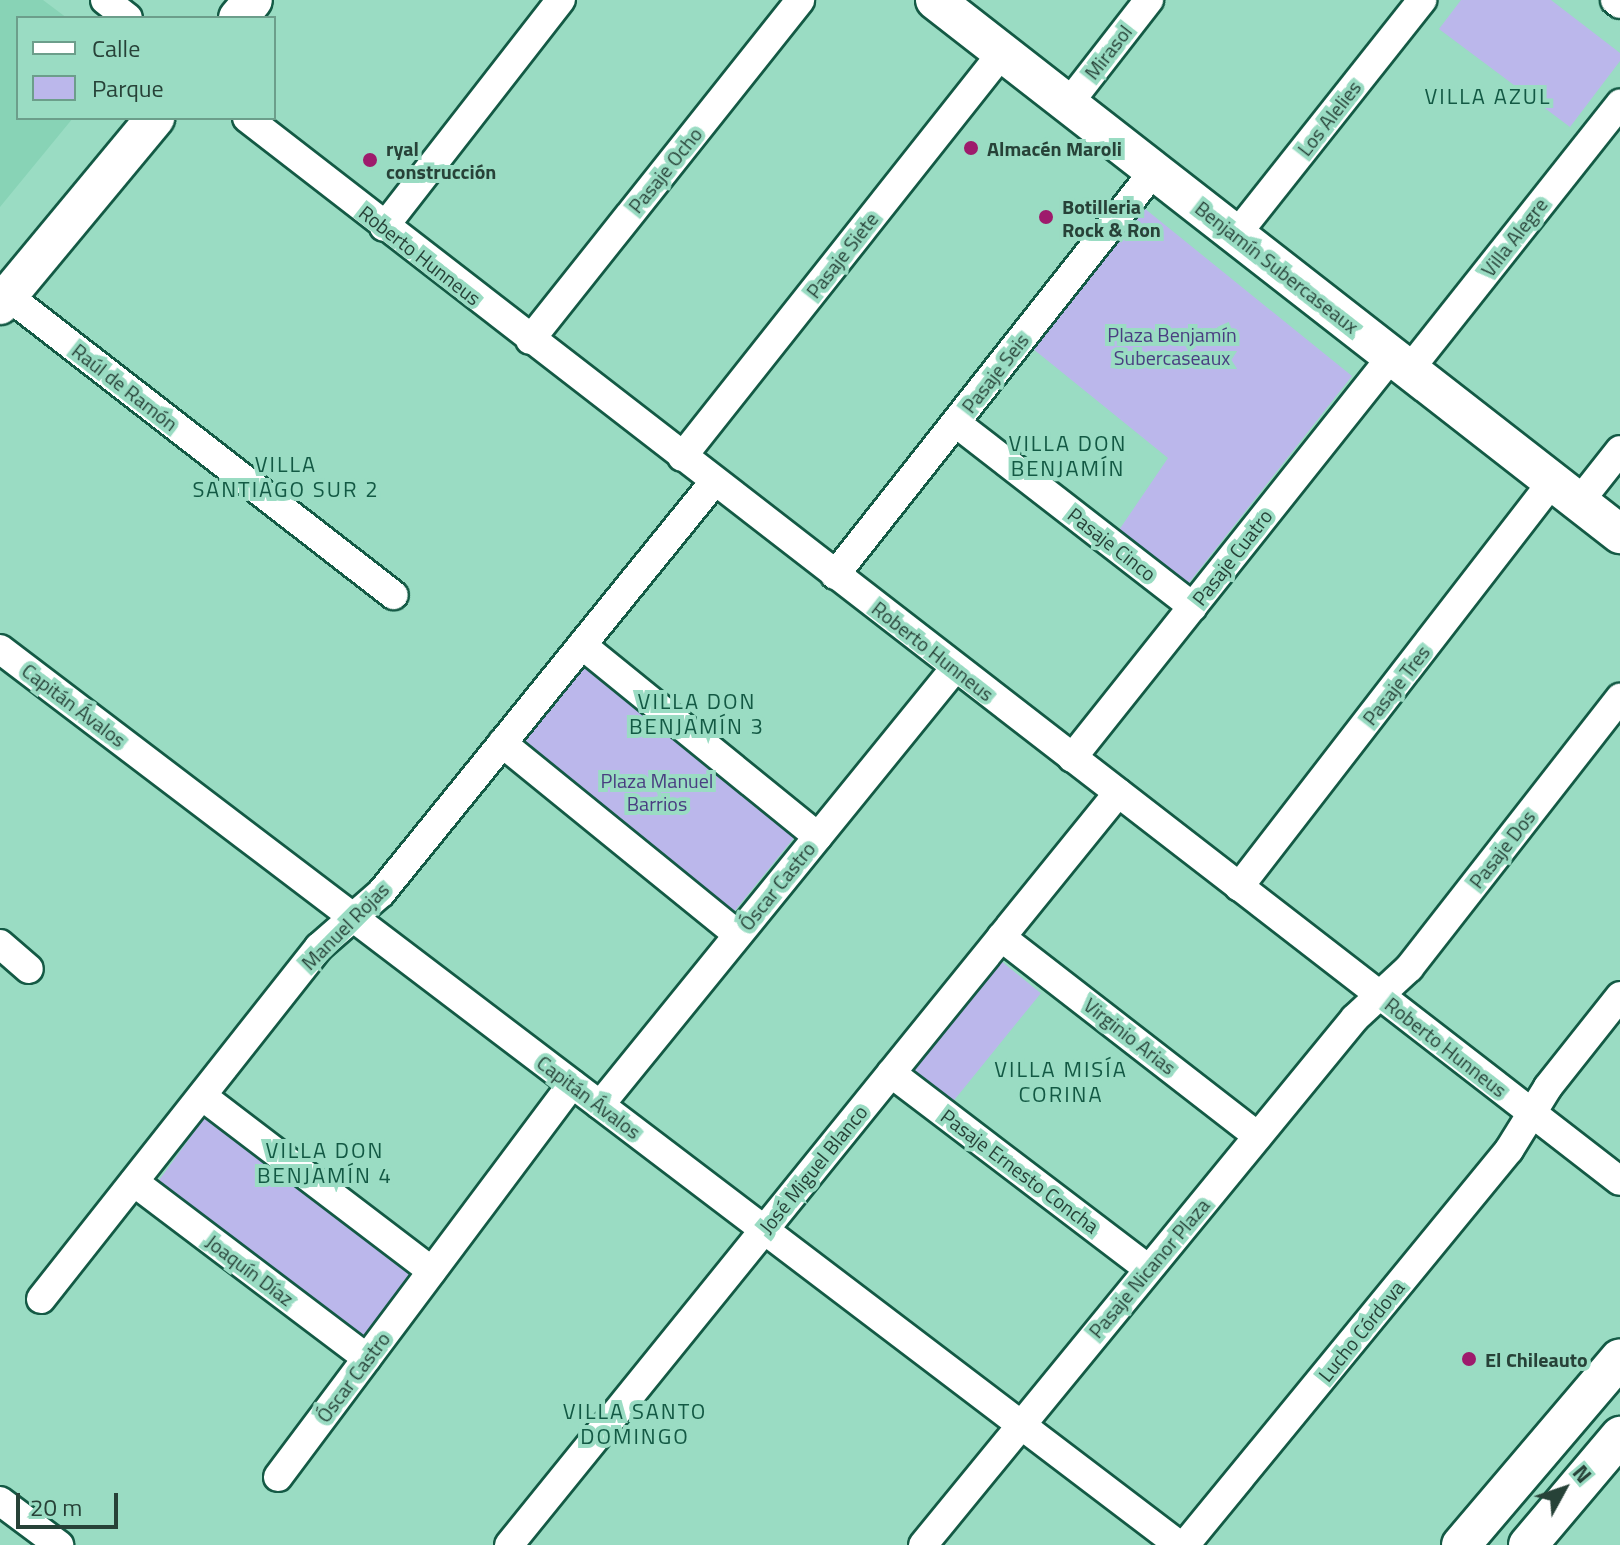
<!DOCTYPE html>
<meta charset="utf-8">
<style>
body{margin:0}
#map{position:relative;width:1620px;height:1545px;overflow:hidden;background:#9adcc3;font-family:"Titillium Web",sans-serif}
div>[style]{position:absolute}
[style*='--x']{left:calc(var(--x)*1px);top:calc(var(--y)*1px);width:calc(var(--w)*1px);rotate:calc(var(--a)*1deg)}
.built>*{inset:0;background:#88d3b6}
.green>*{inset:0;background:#bbb7eb;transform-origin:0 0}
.roads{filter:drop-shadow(2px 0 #145a45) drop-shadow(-2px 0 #145a45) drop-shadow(0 2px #145a45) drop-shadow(0 -2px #145a45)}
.street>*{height:28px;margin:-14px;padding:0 14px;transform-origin:14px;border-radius:14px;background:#fff}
.secondary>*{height:38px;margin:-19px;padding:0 19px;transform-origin:19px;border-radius:19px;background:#fff}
.dots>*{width:22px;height:22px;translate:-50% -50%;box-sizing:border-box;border:4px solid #9adcc3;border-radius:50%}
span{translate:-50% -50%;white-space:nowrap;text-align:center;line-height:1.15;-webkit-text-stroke:8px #9adcc3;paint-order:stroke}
.street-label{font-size:20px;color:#274238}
.poi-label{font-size:20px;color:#274238;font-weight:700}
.left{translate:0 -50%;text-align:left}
.park-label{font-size:20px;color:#493d81}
.neighbourhood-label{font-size:22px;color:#135944;letter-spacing:2px}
.legend{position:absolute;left:16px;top:16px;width:260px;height:104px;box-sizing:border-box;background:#9adcc3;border:2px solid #6c9e8b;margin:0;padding:10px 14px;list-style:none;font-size:24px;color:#274238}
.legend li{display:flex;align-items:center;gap:16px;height:40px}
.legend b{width:40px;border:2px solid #6c9e8b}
.north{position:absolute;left:1524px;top:1449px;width:80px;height:80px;-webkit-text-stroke:6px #9adcc3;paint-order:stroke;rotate:50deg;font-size:22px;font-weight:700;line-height:32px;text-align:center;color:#274238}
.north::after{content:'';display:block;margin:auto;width:28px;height:36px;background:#274238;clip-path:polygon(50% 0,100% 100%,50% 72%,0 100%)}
.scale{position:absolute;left:16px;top:1493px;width:102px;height:36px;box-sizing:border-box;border:4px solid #274238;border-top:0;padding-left:10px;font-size:24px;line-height:28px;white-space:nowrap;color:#274238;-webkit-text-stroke:6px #9adcc3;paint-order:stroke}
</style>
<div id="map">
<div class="built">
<i style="clip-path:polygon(0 0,43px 0,67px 18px,18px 18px,18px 118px,73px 118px,0 207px)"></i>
</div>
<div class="green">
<i style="clip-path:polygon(1461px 0,1551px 0,1620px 53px,1620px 61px,1570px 127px,1439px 29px)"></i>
<i style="clip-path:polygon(1144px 208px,1352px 376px,1184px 589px,1117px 533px,1168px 458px,1032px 348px)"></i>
<i style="left:583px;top:666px;width:272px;height:104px;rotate:39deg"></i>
<i style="left:995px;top:956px;width:59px;height:143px;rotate:39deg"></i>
<i style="left:205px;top:1117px;width:265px;height:90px;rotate:36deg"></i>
</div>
<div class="roads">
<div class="street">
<i style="--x:105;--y:0;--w:29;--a:38"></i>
<i style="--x:1615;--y:0;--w:6;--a:39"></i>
<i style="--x:1068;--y:104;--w:132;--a:-52.1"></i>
<i style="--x:247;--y:118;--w:1736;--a:37.75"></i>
<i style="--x:384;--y:227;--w:288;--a:-52.1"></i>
<i style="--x:1236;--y:235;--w:300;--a:-51.6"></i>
<i style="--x:8;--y:296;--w:488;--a:37.8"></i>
<i style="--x:530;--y:340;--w:434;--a:-51.5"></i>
<i style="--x:1409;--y:370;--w:340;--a:-51.6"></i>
<i style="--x:956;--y:423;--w:300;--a:37.8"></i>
<i style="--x:682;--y:457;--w:515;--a:-51.62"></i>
<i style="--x:1579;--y:502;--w:66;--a:-51.7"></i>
<i style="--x:835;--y:575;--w:515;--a:-51.71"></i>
<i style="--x:582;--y:645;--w:304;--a:39.1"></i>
<i style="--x:0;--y:649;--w:1481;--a:37.23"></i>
<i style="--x:502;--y:743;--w:304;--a:39.1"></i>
<i style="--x:1072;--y:758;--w:514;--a:-51.48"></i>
<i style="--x:1239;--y:887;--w:512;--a:-52.3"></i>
<i style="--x:1001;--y:937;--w:325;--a:37.8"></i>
<i style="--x:0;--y:944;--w:38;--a:41"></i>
<i style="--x:891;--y:1073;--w:323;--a:37.3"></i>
<i style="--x:202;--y:1096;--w:289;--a:37.3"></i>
<i style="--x:600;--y:1105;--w:563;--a:-50.91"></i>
<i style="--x:134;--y:1182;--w:292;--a:37.1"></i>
<i style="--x:41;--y:1299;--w:449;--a:-51.7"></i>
<i style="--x:319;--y:947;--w:82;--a:-41.1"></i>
<i style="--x:381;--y:893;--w:529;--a:-50.98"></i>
<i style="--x:278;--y:1477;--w:491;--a:-53.2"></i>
<i style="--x:0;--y:1501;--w:74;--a:36.7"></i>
<i style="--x:509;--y:1545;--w:968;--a:-51"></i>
<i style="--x:923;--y:1545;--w:681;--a:-50.66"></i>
<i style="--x:1355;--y:1018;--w:74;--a:-42.8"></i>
<i style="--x:1409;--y:968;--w:343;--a:-52"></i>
<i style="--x:1185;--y:1545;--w:511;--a:-50.64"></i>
<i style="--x:1509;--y:1150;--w:74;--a:-58.2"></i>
<i style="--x:1548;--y:1087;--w:116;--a:-51.6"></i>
</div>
<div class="secondary">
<i style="--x:935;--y:0;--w:869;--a:37.94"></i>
<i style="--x:238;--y:18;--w:23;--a:-50"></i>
<i style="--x:0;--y:305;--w:243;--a:-50.3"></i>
<i style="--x:1461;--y:1545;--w:245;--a:-49.6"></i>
<i style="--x:1528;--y:1545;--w:143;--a:-49.8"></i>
</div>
</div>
<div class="dots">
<i style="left:971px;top:148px;background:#9e1b6c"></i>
<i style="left:370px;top:160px;background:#9e1b6c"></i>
<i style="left:1046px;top:217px;background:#9e1b6c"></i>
<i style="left:1469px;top:1359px;background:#9e1b6c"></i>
</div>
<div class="street-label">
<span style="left:1108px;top:52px;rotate:-52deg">Mirasol</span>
<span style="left:1329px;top:118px;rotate:-52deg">Los Alelies</span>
<span style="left:665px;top:170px;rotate:-51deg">Pasaje Ocho</span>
<span style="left:1514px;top:237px;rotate:-52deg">Villa Alegre</span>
<span style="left:420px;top:255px;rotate:38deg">Roberto Hunneus</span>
<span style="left:842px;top:255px;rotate:-52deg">Pasaje Siete</span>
<span style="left:1277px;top:267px;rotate:38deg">Benjamín Subercaseaux</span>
<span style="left:995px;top:373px;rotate:-52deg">Pasaje Seis</span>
<span style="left:125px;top:387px;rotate:38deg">Raúl de Ramón</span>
<span style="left:1112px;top:544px;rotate:38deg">Pasaje Cinco</span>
<span style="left:1232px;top:557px;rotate:-52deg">Pasaje Cuatro</span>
<span style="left:933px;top:651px;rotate:38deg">Roberto Hunneus</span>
<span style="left:1396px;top:685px;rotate:-52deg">Pasaje Tres</span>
<span style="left:74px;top:705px;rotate:37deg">Capitán Ávalos</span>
<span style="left:1502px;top:849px;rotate:-52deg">Pasaje Dos</span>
<span style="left:777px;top:886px;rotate:-51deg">Óscar Castro</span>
<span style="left:345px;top:926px;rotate:-45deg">Manuel Rojas</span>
<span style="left:1130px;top:1036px;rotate:38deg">Virginio Arias</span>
<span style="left:1446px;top:1047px;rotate:38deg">Roberto Hunneus</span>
<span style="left:589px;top:1097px;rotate:37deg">Capitán Ávalos</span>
<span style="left:813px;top:1169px;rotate:-51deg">José Miguel Blanco</span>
<span style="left:1020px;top:1171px;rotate:37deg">Pasaje Ernesto Concha</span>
<span style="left:1149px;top:1268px;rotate:-50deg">Pasaje Nicanor Plaza</span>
<span style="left:250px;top:1270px;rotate:37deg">Joaquín Díaz</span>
<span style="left:1361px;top:1331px;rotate:-51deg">Lucho Córdova</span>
<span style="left:353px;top:1377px;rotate:-53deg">Óscar Castro</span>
</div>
<div class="poi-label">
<span class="left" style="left:386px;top:160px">ryal<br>construcción</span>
<span class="left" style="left:987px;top:148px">Almacén Maroli</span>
<span class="left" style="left:1062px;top:218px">Botilleria<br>Rock &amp; Ron</span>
<span class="left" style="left:1485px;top:1359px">El Chileauto</span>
</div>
<div class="park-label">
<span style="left:1172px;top:346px">Plaza Benjamín<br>Subercaseaux</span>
<span style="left:657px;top:792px">Plaza Manuel<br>Barrios</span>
</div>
<div class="neighbourhood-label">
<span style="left:1488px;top:97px">VILLA AZUL</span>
<span style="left:1068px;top:456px">VILLA DON<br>BENJAMÍN</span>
<span style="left:286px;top:477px">VILLA<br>SANTIAGO SUR 2</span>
<span style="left:697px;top:714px">VILLA DON<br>BENJAMÍN 3</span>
<span style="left:1061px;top:1082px">VILLA MISÍA<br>CORINA</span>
<span style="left:325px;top:1163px">VILLA DON<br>BENJAMÍN 4</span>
<span style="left:635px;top:1424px">VILLA SANTO<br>DOMINGO</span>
</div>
<ul class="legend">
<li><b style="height:10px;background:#fff"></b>Calle</li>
<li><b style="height:22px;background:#bbb7eb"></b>Parque</li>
</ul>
<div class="north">N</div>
<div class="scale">20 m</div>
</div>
